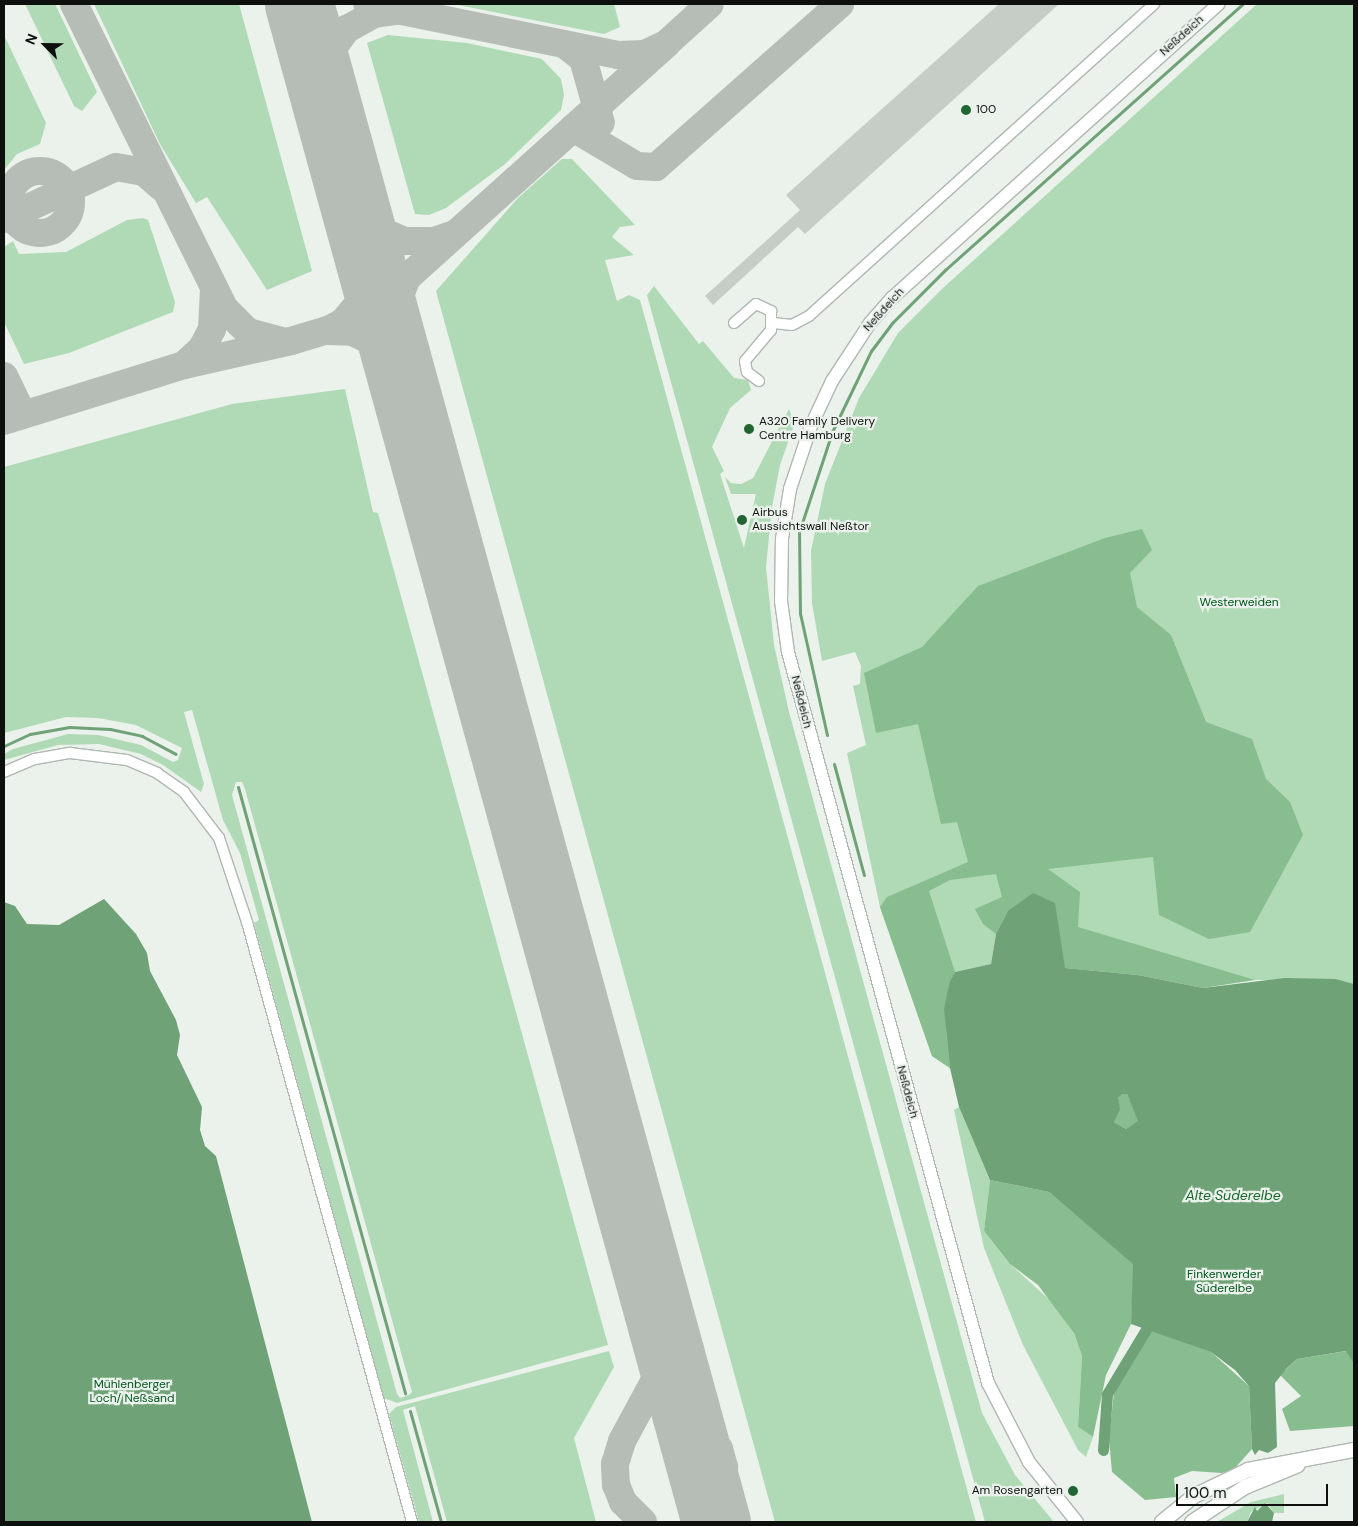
<!DOCTYPE html>
<meta charset="utf-8">
<style>
body{margin:0}
#map{position:relative;width:1358px;height:1526px;overflow:hidden;background:#eaf2eb;font-family:"DM Sans",sans-serif}
div>[style]{position:absolute}
[style*='--x']{left:calc(var(--x)*1px);top:calc(var(--y)*1px);width:calc(var(--w)*1px);rotate:calc(var(--a)*1deg)}
.green>*{inset:0;background:#afdab5}
.forest>*{inset:0;background:#88bd8f}
.water>*{inset:0;background:#6fa276}
.stream>*{height:3px;margin:-1.5px;padding:0 1.5px;transform-origin:1.5px;border-radius:1.5px;background:#6fa276}
.canal>*{height:11px;margin:-5.5px;padding:0 5.5px;transform-origin:5.5px;border-radius:5.5px;background:#6fa276}
.taxiway>*{height:28px;margin:-14px;padding:0 14px;transform-origin:14px;border-radius:14px;background:#b6bcb6}
.taxiway>.ring{margin:-14px;padding:0;box-sizing:content-box;background:none;border:28px solid #b6bcb6;border-radius:50%}
.runway>*{height:69px;margin:-34.5px;padding:0 34.5px;transform-origin:34.5px;border-radius:34.5px;background:#b6bcb6}
.building>*{inset:0;background:#c6cdc7}
.roads{filter:drop-shadow(1px 0 #b0b7b1) drop-shadow(-1px 0 #b0b7b1) drop-shadow(0 1px #b0b7b1) drop-shadow(0 -1px #b0b7b1)}
.minor>*{height:10px;margin:-5px;padding:0 5px;transform-origin:5px;border-radius:5px;background:#fff}
.tertiary>*{height:12px;margin:-6px;padding:0 6px;transform-origin:6px;border-radius:6px;background:#fff}
.secondary>*{height:14px;margin:-7px;padding:0 7px;transform-origin:7px;border-radius:7px;background:#fff}
.dots>*{width:14px;height:14px;translate:-50% -50%;box-sizing:border-box;border:2px solid #eaf2eb;border-radius:50%}
span{translate:-50% -50%;white-space:nowrap;text-align:center;line-height:1.15;-webkit-text-stroke:4.5px #eaf2eb;paint-order:stroke}
.street-label{font-size:12px;color:#0e100e}
.poi-label{font-size:12px;color:#0e100e}
.left{translate:0 -50%;text-align:left}
.right{translate:-100% -50%;text-align:right}
.park-label{font-size:12px;color:#00561f}
.water-label{font-size:14px;color:#19672f;font-style:italic}
.frame{position:absolute;inset:0;border:5px solid #0e100e;pointer-events:none}
.north{position:absolute;left:20px;top:20px;width:50px;height:50px;-webkit-text-stroke:4px #eaf2eb;paint-order:stroke;rotate:293deg;font-size:14px;font-weight:700;line-height:20px;text-align:center;color:#0e100e}
.north::after{content:'';display:block;margin:auto;width:18px;height:22px;background:#0e100e;clip-path:polygon(50% 0,100% 100%,50% 72%,0 100%)}
.scale{position:absolute;left:1176px;top:1484px;width:152px;height:22px;box-sizing:border-box;border:2px solid #0e100e;border-top:0;padding-left:6px;font-size:15px;line-height:18px;white-space:nowrap;color:#0e100e;-webkit-text-stroke:4px #eaf2eb;paint-order:stroke}
</style>
<div id="map">
<div class="green">
<i style="clip-path:polygon(25px 4px,55px 4px,97px 92px,82px 111px,74px 106px)"></i>
<i style="clip-path:polygon(94px 4px,239px 4px,312px 271px,267px 290px,207px 197px,196px 203px,160px 144px)"></i>
<i style="clip-path:polygon(453px 4px,614px 4px,620px 27px,604px 34px)"></i>
<i style="clip-path:polygon(1257px 4px,1354px 4px,1354px 984px,1336px 979px,1255px 980px,996px 934px,991px 964px,955px 972px,950px 1068px,932px 1056px,880px 907px,847px 753px,866px 745px,853px 686px,860px 684px,861px 666px,855px 652px,822px 661px,812px 603px,811px 551px,825px 484px,859px 398px,898px 333px,943px 288px)"></i>
<i style="clip-path:polygon(4px 35px,46px 123px,40px 144px,17px 154px,4px 170px)"></i>
<i style="clip-path:polygon(388px 35px,467px 43px,542px 59px,561px 79px,564px 95px,561px 110px,505px 164px,446px 208px,429px 215px,415px 214px,367px 43px)"></i>
<i style="clip-path:polygon(562px 159px,572px 159px,635px 225px,620px 227px,612px 237px,634px 255px,605px 260px,617px 301px,629px 295px,640px 300px,976px 1522px,775px 1522px,436px 291px,518px 198px)"></i>
<i style="clip-path:polygon(143px 218px,148px 220px,175px 302px,173px 312px,69px 353px,24px 364px,4px 322px,4px 247px,13px 241px,19px 254px,66px 252px,127px 220px)"></i>
<i style="clip-path:polygon(654px 286px,699px 344px,703px 341px,734px 378px,748px 380px,751px 390px,730px 408px,712px 447px,724px 471px,720px 474px,744px 548px,756px 494px,731px 494px,725px 477px,731px 483px,741px 484px,753px 478px,789px 409px,792px 417px,794px 425px,780px 465px,772px 507px,766px 567px,774px 645px,789px 712px,982px 1413px,1015px 1475px,1054px 1522px,985px 1522px,647px 295px)"></i>
<i style="clip-path:polygon(evenodd,345px 389px,373px 512px,378px 513px,608px 1345px,397px 1403px,384px 1398px,254px 923px,259px 920px,240px 853px,223px 820px,192px 710px,184px 712px,204px 784px,201px 792px,163px 765px,141px 754px,99px 744px,58px 745px,4px 760px,4px 754px,13px 749px,68px 734px,98px 735px,141px 745px,173px 762px,178px 760px,182px 748px,136px 725px,98px 718px,66px 717px,4px 733px,4px 467px,232px 404px,345px 389px,236px 782px,242px 782px,245px 789px,412px 1392px,409px 1395px,400px 1398px,397px 1394px,232px 795px,236px 782px)"></i>
<i style="clip-path:polygon(959px 1107px,990px 1180px,984px 1231px,1010px 1264px,1053px 1303px,1074px 1333px,1082px 1356px,1078px 1427px,1093px 1437px,1086px 1457px,1078px 1450px,1023px 1345px,984px 1248px,954px 1110px)"></i>
<i style="clip-path:polygon(609px 1351px,614px 1367px,574px 1438px,596px 1522px,447px 1522px,415px 1406px,403px 1410px,433px 1522px,419px 1522px,389px 1414px,396px 1407px)"></i>
<i style="clip-path:polygon(1284px 1494px,1284px 1513px,1274px 1513px,1267px 1503px,1251px 1512px,1247px 1522px,1217px 1522px,1251px 1502px)"></i>
</div>
<div class="forest">
<i style="clip-path:polygon(1142px 529px,1152px 550px,1130px 573px,1137px 607px,1171px 635px,1206px 722px,1252px 739px,1266px 779px,1290px 802px,1303px 835px,1250px 932px,1209px 939px,1159px 915px,1153px 857px,1048px 869px,1080px 892px,1078px 927px,1255px 980px,1203px 988px,1138px 975px,1064px 968px,1008px 911px,996px 934px,983px 924px,975px 909px,1002px 897px,996px 874px,950px 880px,929px 891px,955px 972px,950px 981px,946px 1031px,950px 1068px,932px 1056px,880px 907px,887px 897px,968px 862px,957px 822px,941px 824px,918px 724px,876px 733px,864px 673px,922px 647px,978px 586px,1105px 538px)"></i>
<i style="clip-path:polygon(1123px 1094px,1127px 1094px,1139px 1121px,1126px 1129px,1114px 1122px,1118px 1098px)"></i>
<i style="clip-path:polygon(990px 1180px,1049px 1192px,1134px 1264px,1131px 1324px,1106px 1375px,1093px 1437px,1078px 1427px,1082px 1356px,1074px 1333px,1038px 1285px,1010px 1264px,984px 1231px)"></i>
<i style="clip-path:polygon(1151px 1329px,1211px 1352px,1249px 1386px,1252px 1449px,1234px 1469px,1222px 1473px,1192px 1471px,1174px 1478px,1176px 1497px,1145px 1500px,1112px 1472px,1109px 1439px,1114px 1392px)"></i>
<i style="clip-path:polygon(1347px 1351px,1354px 1364px,1354px 1426px,1290px 1431px,1282px 1409px,1301px 1396px,1280px 1375px,1297px 1359px)"></i>
</div>
<div class="water">
<i style="clip-path:polygon(evenodd,1033px 893px,1055px 903px,1065px 968px,1138px 975px,1203px 988px,1285px 978px,1336px 979px,1354px 984px,1354px 1364px,1346px 1351px,1297px 1359px,1287px 1368px,1275px 1383px,1277px 1447px,1268px 1453px,1259px 1450px,1255px 1455px,1252px 1449px,1249px 1386px,1235px 1370px,1211px 1352px,1131px 1324px,1133px 1264px,1049px 1192px,990px 1180px,959px 1107px,950px 1068px,944px 1009px,950px 981px,955px 972px,991px 964px,996px 934px,1008px 911px,1033px 893px,1123px 1094px,1127px 1094px,1138px 1121px,1126px 1129px,1114px 1122px,1120px 1109px,1118px 1098px,1123px 1094px)"></i>
<i style="clip-path:polygon(104px 899px,136px 934px,147px 953px,150px 971px,176px 1020px,180px 1035px,177px 1055px,202px 1107px,200px 1130px,205px 1146px,216px 1156px,312px 1522px,4px 1522px,4px 902px,15px 906px,27px 924px,59px 925px)"></i>
<i style="clip-path:polygon(1265px 1503px,1274px 1513px,1272px 1522px,1247px 1522px,1255px 1507px,1257px 1511px)"></i>
</div>
<div class="stream">
<i style="--x:827;--y:735;--w:125;--a:-102.5"></i>
<i style="--x:800;--y:613;--w:81;--a:-90.7"></i>
<i style="--x:799;--y:532;--w:105;--a:-71.7"></i>
<i style="--x:832;--y:432;--w:90;--a:-64.3"></i>
<i style="--x:871;--y:351;--w:36;--a:-53"></i>
<i style="--x:893;--y:322;--w:74;--a:-45"></i>
<i style="--x:945;--y:270;--w:399;--a:-41.8"></i>
<i style="--x:4;--y:746;--w:29;--a:-25"></i>
<i style="--x:30;--y:734;--w:40;--a:-10"></i>
<i style="--x:69;--y:727;--w:41;--a:2.8"></i>
<i style="--x:110;--y:729;--w:33;--a:12"></i>
<i style="--x:142;--y:736;--w:38;--a:28"></i>
<i style="--x:834;--y:764;--w:115;--a:74.9"></i>
<i style="--x:238;--y:787;--w:629;--a:74.59"></i>
<i style="--x:410;--y:1411;--w:115;--a:74.4"></i>
</div>
<div class="canal">
<i style="--x:1103;--y:1450;--w:56;--a:-85.9"></i>
<i style="--x:1107;--y:1394;--w:91;--a:-58.9"></i>
</div>
<div class="taxiway">
<i style="--x:74;--y:4;--w:339;--a:63.7"></i>
<i style="--x:224;--y:308;--w:34;--a:45"></i>
<i style="--x:248;--y:332;--w:35;--a:15"></i>
<i style="--x:564;--y:44;--w:24;--a:38"></i>
<i style="--x:583;--y:59;--w:66;--a:74.3"></i>
<i style="--x:666;--y:44;--w:59;--a:-42.3"></i>
<i style="--x:321;--y:84;--w:33;--a:-74"></i>
<i style="--x:330;--y:52;--w:29;--a:-54"></i>
<i style="--x:347;--y:29;--w:31;--a:-29"></i>
<i style="--x:374;--y:14;--w:21;--a:-8"></i>
<i style="--x:573;--y:128;--w:74;--a:30.7"></i>
<i style="--x:637;--y:166;--w:19;--a:3"></i>
<i style="--x:656;--y:167;--w:246;--a:-41.5"></i>
<i class="ring" style="left:9px;top:171px;width:34px;height:34px"></i>
<i style="--x:354;--y:205;--w:37;--a:44"></i>
<i style="--x:381;--y:231;--w:26;--a:23"></i>
<i style="--x:405;--y:241;--w:29;--a:0"></i>
<i style="--x:434;--y:241;--w:21;--a:-19"></i>
<i style="--x:4;--y:219;--w:123;--a:-24.9"></i>
<i style="--x:116;--y:167;--w:28;--a:10"></i>
<i style="--x:144;--y:172;--w:23;--a:41"></i>
<i style="--x:369;--y:260;--w:14;--a:86"></i>
<i style="--x:370;--y:274;--w:31;--a:111"></i>
<i style="--x:359;--y:303;--w:25;--a:130"></i>
<i style="--x:343;--y:322;--w:18;--a:151"></i>
<i style="--x:327;--y:331;--w:25;--a:2"></i>
<i style="--x:352;--y:332;--w:20;--a:24"></i>
<i style="--x:370;--y:340;--w:22;--a:36"></i>
<i style="--x:388;--y:353;--w:22;--a:58"></i>
<i style="--x:390;--y:337;--w:22;--a:-85"></i>
<i style="--x:392;--y:315;--w:35;--a:-68"></i>
<i style="--x:184;--y:365;--w:25;--a:-43"></i>
<i style="--x:202;--y:348;--w:21;--a:-62"></i>
<i style="--x:212;--y:329;--w:40;--a:-87.1"></i>
<i style="--x:4;--y:376;--w:43;--a:64"></i>
<i style="--x:4;--y:421;--w:189;--a:-17.3"></i>
<i style="--x:184;--y:365;--w:110;--a:-12.6"></i>
<i style="--x:291;--y:341;--w:72;--a:-16.9"></i>
<i style="--x:360;--y:320;--w:412;--a:-42"></i>
<i style="--x:666;--y:44;--w:23;--a:155"></i>
<i style="--x:645;--y:54;--w:27;--a:178"></i>
<i style="--x:618;--y:55;--w:256;--a:-168.5"></i>
<i style="--x:677;--y:1381;--w:36;--a:67"></i>
<i style="--x:691;--y:1414;--w:45;--a:51.3"></i>
<i style="--x:719;--y:1449;--w:19;--a:74"></i>
<i style="--x:724;--y:1467;--w:32;--a:103"></i>
<i style="--x:717;--y:1498;--w:33;--a:134"></i>
<i style="--x:643;--y:1522;--w:28;--a:-135"></i>
<i style="--x:623;--y:1502;--w:18;--a:-112"></i>
<i style="--x:616;--y:1485;--w:21;--a:-93"></i>
<i style="--x:615;--y:1464;--w:24;--a:-73"></i>
<i style="--x:622;--y:1441;--w:82;--a:-61.6"></i>
<i style="--x:661;--y:1369;--w:36;--a:-85"></i>
</div>
<div class="runway">
<i style="--x:299;--y:4;--w:1574;--a:74.64"></i>
</div>
<div class="building">
<i style="clip-path:polygon(999px 4px,1059px 4px,805px 234px,798px 227px,713px 305px,705px 296px,800px 210px,786px 195px)"></i>
</div>
<div class="roads">
<div class="minor">
<i style="--x:734;--y:323;--w:29;--a:-41"></i>
<i style="--x:756;--y:304;--w:17;--a:25"></i>
<i style="--x:771;--y:311;--w:19;--a:90"></i>
<i style="--x:771;--y:330;--w:40;--a:130"></i>
<i style="--x:745;--y:361;--w:11;--a:80"></i>
<i style="--x:747;--y:372;--w:15;--a:37"></i>
<i style="--x:773;--y:323;--w:19;--a:6"></i>
<i style="--x:792;--y:325;--w:19;--a:-28"></i>
<i style="--x:809;--y:316;--w:465;--a:-42.1"></i>
<i style="--x:4;--y:772;--w:34;--a:-23"></i>
<i style="--x:35;--y:759;--w:36;--a:-10"></i>
<i style="--x:70;--y:753;--w:57;--a:7"></i>
<i style="--x:127;--y:760;--w:33;--a:23"></i>
<i style="--x:157;--y:773;--w:33;--a:35"></i>
<i style="--x:184;--y:792;--w:58;--a:52.7"></i>
<i style="--x:219;--y:838;--w:89;--a:71.6"></i>
<i style="--x:247;--y:922;--w:622;--a:74.62"></i>
</div>
<div class="tertiary">
<i style="--x:1077;--y:1522;--w:77;--a:-128.7"></i>
<i style="--x:1029;--y:1462;--w:89;--a:-117.4"></i>
<i style="--x:988;--y:1383;--w:758;--a:-105.3"></i>
<i style="--x:788;--y:652;--w:51;--a:-97.8"></i>
<i style="--x:781;--y:601;--w:62;--a:-89.1"></i>
<i style="--x:782;--y:539;--w:51;--a:-80.9"></i>
<i style="--x:790;--y:489;--w:66;--a:-71.6"></i>
<i style="--x:811;--y:426;--w:50;--a:-65"></i>
<i style="--x:832;--y:381;--w:69;--a:-56.8"></i>
<i style="--x:870;--y:323;--w:33;--a:-49"></i>
<i style="--x:892;--y:298;--w:439;--a:-42"></i>
</div>
<div class="secondary">
<i style="--x:1162;--y:1522;--w:41;--a:-39.1"></i>
<i style="--x:1194;--y:1496;--w:60;--a:-25.7"></i>
<i style="--x:1248;--y:1470;--w:108;--a:-10.7"></i>
<i style="--x:1192;--y:1522;--w:64;--a:-33.4"></i>
<i style="--x:1245;--y:1487;--w:57;--a:-22.5"></i>
</div>
</div>
<div class="dots">
<i style="left:966px;top:110px;background:#216632"></i>
<i style="left:749px;top:429px;background:#216632"></i>
<i style="left:742px;top:520px;background:#216632"></i>
<i style="left:1073px;top:1491px;background:#216632"></i>
</div>
<div class="street-label">
<span style="left:1182px;top:36px;rotate:-42deg">Neßdeich</span>
<span style="left:884px;top:310px;rotate:-48deg">Neßdeich</span>
<span style="left:801px;top:702px;rotate:76deg">Neßdeich</span>
<span style="left:907px;top:1092px;rotate:75deg">Neßdeich</span>
</div>
<div class="poi-label">
<span class="left" style="left:976px;top:110px">100</span>
<span class="left" style="left:759px;top:429px">A320 Family Delivery<br>Centre Hamburg</span>
<span class="left" style="left:752px;top:520px">Airbus<br>Aussichtswall Neßtor</span>
<span class="right" style="left:1063px;top:1491px">Am Rosengarten</span>
</div>
<div class="park-label">
<span style="left:1239px;top:603px">Westerweiden</span>
<span style="left:1224px;top:1282px">Finkenwerder<br>Süderelbe</span>
<span style="left:132px;top:1392px">Mühlenberger<br>Loch/ Neßsand</span>
</div>
<div class="water-label">
<span style="left:1233px;top:1195px">Alte Süderelbe</span>
</div>
<div class="frame"></div>
<div class="north">N</div>
<div class="scale">100 m</div>
</div>
